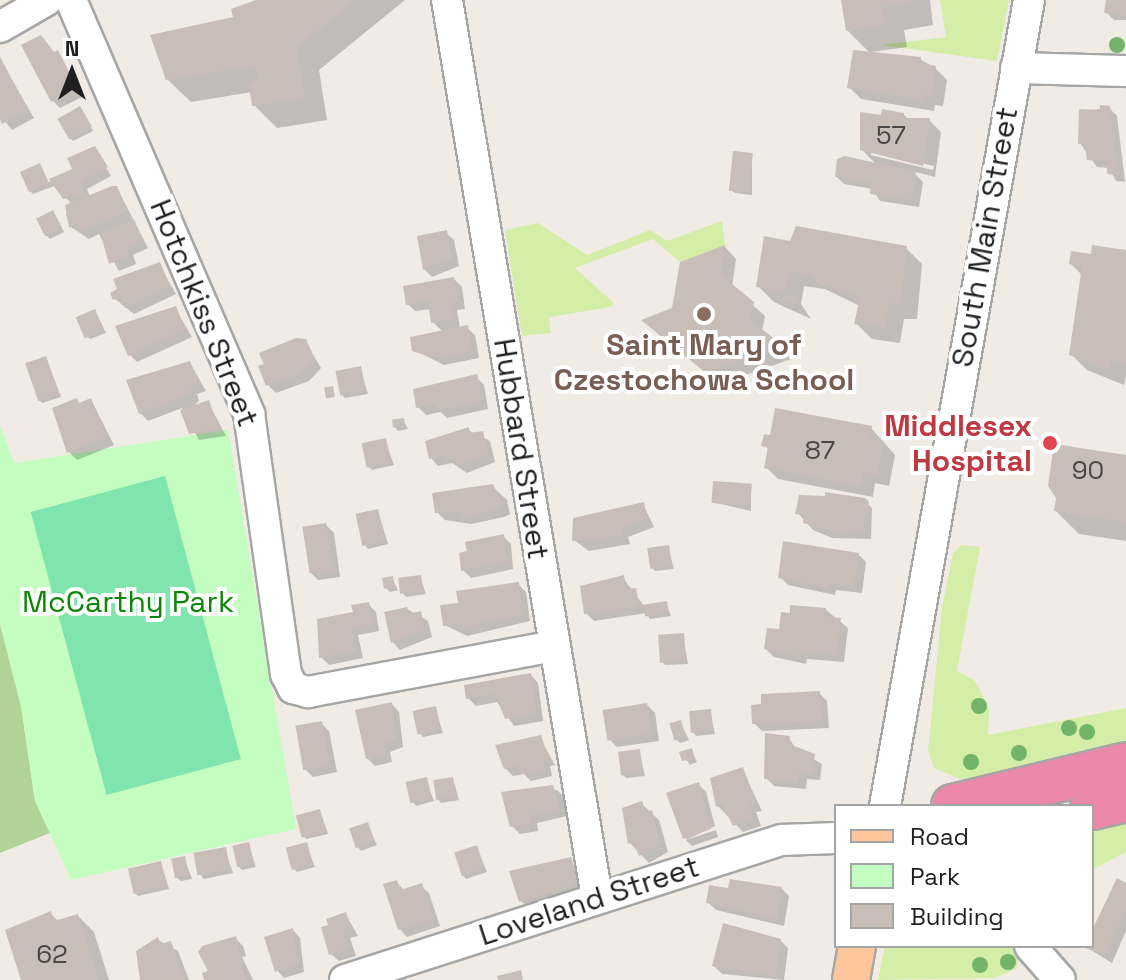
<!DOCTYPE html>
<style>
body{margin:0}
#map{position:relative;width:1126px;height:980px;overflow:hidden;background:#f1ebe5;font-family:"Space Grotesk",sans-serif}
div>[style]{position:absolute}
[style*='--x']{left:calc(var(--x)*1px);top:calc(var(--y)*1px);width:calc(var(--w)*1px);rotate:calc(var(--a)*1deg)}
.grass>*{inset:0;background:#d4eea8}
.forest>*{inset:0;background:#b1d397}
.park>*{inset:0;background:#c4fdc0}
.pitch>*{inset:0;background:#7fe4ae;transform-origin:0 0}
.shadow>*{inset:0;background:#0003}
.building>*{inset:0;background:#c9bdb8;transform-origin:0 0}
.roads{filter:drop-shadow(2px 0 #a6a6a6) drop-shadow(-2px 0 #a6a6a6) drop-shadow(0 2px #a6a6a6) drop-shadow(0 -2px #a6a6a6)}
.minor>*{height:30px;margin:-15px;padding:0 15px;transform-origin:15px;border-radius:15px;background:#fff}
.major>*{height:36px;margin:-18px;padding:0 18px;transform-origin:18px;border-radius:18px;background:#ffc69c}
.highway>*{height:42px;margin:-21px;padding:0 21px;transform-origin:21px;border-radius:21px;background:#ec88aa}
.trees>*{width:16px;height:16px;margin:-8px;border-radius:50%;background:#74b36a}
.dots>*{width:22px;height:22px;translate:-50% -50%;box-sizing:border-box;border:4px solid #fff;border-radius:50%}
span{translate:-50% -50%;white-space:nowrap;text-align:center;line-height:1.15;-webkit-text-stroke:8px #fff;paint-order:stroke}
.number-label{font-size:26px;color:#4a4645}
.number-label span{-webkit-text-stroke-width:0}
.street-label{font-size:30px;color:#1f1f1f}
.education-label{font-size:30px;color:#785e54;font-weight:700}
.health-label{font-size:30px;color:#be3a42;font-weight:700}
.right{translate:-100% -50%;text-align:right}
.park-label{font-size:30px;color:#0d8605}
.legend{position:absolute;left:834px;top:804px;width:260px;height:144px;box-sizing:border-box;background:#fff;border:2px solid #a5a5a5;margin:0;padding:10px 14px;list-style:none;font-size:24px;color:#1f1f1f}
.legend li{display:flex;align-items:center;gap:16px;height:40px}
.legend b{width:40px;border:2px solid #a5a5a5}
.north{position:absolute;left:32px;top:32px;width:80px;height:80px;-webkit-text-stroke:6px #fff;paint-order:stroke;rotate:0deg;font-size:22px;font-weight:700;line-height:32px;text-align:center;color:#1f1f1f}
.north::after{content:'';display:block;margin:auto;width:28px;height:36px;background:#1f1f1f;clip-path:polygon(50% 0,100% 100%,50% 72%,0 100%)}
</style>
<div id="map">
<div class="grass">
<i style="clip-path:polygon(940px 0,1009px 0,997px 61px,881px 45px,946px 37px)"></i>
<i style="clip-path:polygon(722px 221px,725px 245px,680px 262px,653px 239px,575px 268px,614px 303px,611px 307px,549px 317px,551px 333px,522px 336px,505px 230px,538px 223px,587px 255px,650px 230px,667px 241px)"></i>
<i style="clip-path:polygon(961px 545px,980px 547px,957px 671px,974px 680px,981px 692px,989px 709px,988px 735px,1126px 708px,1126px 746px,996px 777px,960px 779px,934px 768px,928px 751px,942px 608px,953px 553px)"></i>
<i style="clip-path:polygon(1126px 818px,1126px 852px,1092px 870px,1092px 826px)"></i>
<i style="clip-path:polygon(885px 946px,1015px 946px,1018px 963px,1016px 969px,994px 978px,878px 980px)"></i>
</div>
<div class="forest">
<i style="clip-path:polygon(0 624px,21px 706px,35px 801px,50px 833px,0 853px)"></i>
</div>
<div class="park">
<i style="clip-path:polygon(0 426px,14px 463px,228px 430px,296px 829px,71px 880px,35px 801px,21px 706px,0 624px)"></i>
</div>
<div class="pitch">
<i style="left:165px;top:476px;width:293px;height:139px;rotate:75deg"></i>
</div>
<div class="shadow">
<i style="clip-path:polygon(259px 0,405px 0,319px 70px,327px 120px,277px 128px,254px 105px,252px 92px,191px 102px,167px 79px)"></i>
<i style="clip-path:polygon(843px 0,930px 0,933px 25px,904px 30px,907px 47px,872px 52px,920px 59px,935px 68px,947px 80px,943px 106px,935px 105px,934px 111px,861px 99px,849px 87px,871px 54px,847px 30px)"></i>
<i style="clip-path:polygon(1108px 0,1126px 0,1126px 20px,1114px 20px,1106px 12px)"></i>
<i style="clip-path:polygon(57px 53px,84px 96px,60px 108px,53px 101px)"></i>
<i style="clip-path:polygon(2px 63px,34px 118px,12px 130px,0 115px)"></i>
<i style="clip-path:polygon(80px 108px,93px 131px,73px 141px,70px 138px)"></i>
<i style="clip-path:polygon(1109px 108px,1117px 116px,1125px 182px,1116px 181px,1109px 168px,1097px 167px,1080px 143px,1081px 111px)"></i>
<i style="clip-path:polygon(evenodd,903px 114px,909px 120px,929px 120px,941px 132px,935px 177px,912px 171px,923px 182px,919px 207px,880px 201px,872px 189px,844px 184px,837px 177px,876px 164px,862px 150px,883px 117px,903px 114px,871px 151px,934px 166px,933px 170px,871px 155px,871px 151px)"></i>
<i style="clip-path:polygon(95px 149px,111px 176px,87px 189px,90px 197px,117px 188px,148px 248px,133px 255px,136px 264px,119px 271px,99px 234px,89px 239px,71px 227px,66px 215px,70px 202px,54px 186px,33px 194px,30px 191px,75px 170px)"></i>
<i style="clip-path:polygon(752px 155px,752px 195px,735px 193px,731px 190px)"></i>
<i style="clip-path:polygon(53px 212px,64px 232px,50px 239px,46px 235px)"></i>
<i style="clip-path:polygon(446px 233px,454px 240px,459px 266px,432px 277px,424px 269px)"></i>
<i style="clip-path:polygon(792px 243px,906px 248px,922px 264px,917px 319px,904px 319px,900px 343px,872px 339px,856px 323px,860px 306px,825px 289px,804px 286px,801px 304px,811px 319px,774px 302px,758px 286px)"></i>
<i style="clip-path:polygon(725px 247px,736px 259px,732px 287px,765px 316px,762px 331px,794px 358px,720px 384px,656px 332px,674px 310px,682px 264px)"></i>
<i style="clip-path:polygon(1126px 252px,1126px 376px,1124px 385px,1087px 370px,1071px 354px,1082px 275px,1071px 264px)"></i>
<i style="clip-path:polygon(159px 265px,176px 294px,134px 314px,115px 299px,112px 294px)"></i>
<i style="clip-path:polygon(454px 279px,462px 287px,465px 309px,457px 310px,460px 329px,467px 328px,475px 335px,479px 358px,444px 365px,414px 350px,444px 333px,433px 322px,431px 309px,415px 311px,408px 304px)"></i>
<i style="clip-path:polygon(175px 308px,192px 337px,137px 362px,130px 355px)"></i>
<i style="clip-path:polygon(95px 311px,106px 333px,90px 339px,86px 336px)"></i>
<i style="clip-path:polygon(305px 341px,321px 368px,309px 381px,276px 393px,268px 385px,262px 354px)"></i>
<i style="clip-path:polygon(46px 358px,61px 397px,42px 403px,39px 400px)"></i>
<i style="clip-path:polygon(190px 363px,206px 391px,197px 394px,199px 401px,191px 408px,208px 402px,226px 436px,199px 440px,182px 408px,148px 421px,140px 413px)"></i>
<i style="clip-path:polygon(360px 368px,368px 394px,345px 398px,342px 395px)"></i>
<i style="clip-path:polygon(476px 377px,484px 385px,488px 409px,447px 418px,441px 412px,426px 415px,418px 407px)"></i>
<i style="clip-path:polygon(91px 400px,114px 445px,77px 460px,69px 452px,55px 410px)"></i>
<i style="clip-path:polygon(403px 420px,408px 429px,398px 431px,395px 427px)"></i>
<i style="clip-path:polygon(871px 428px,895px 455px,889px 486px,875px 483px,873px 497px,778px 479px,766px 467px,769px 450px,764px 445px)"></i>
<i style="clip-path:polygon(468px 430px,490px 441px,495px 462px,467px 473px,452px 463px,438px 466px,431px 458px)"></i>
<i style="clip-path:polygon(385px 440px,394px 465px,372px 470px,368px 466px)"></i>
<i style="clip-path:polygon(1126px 457px,1126px 541px,1079px 534px,1056px 511px)"></i>
<i style="clip-path:polygon(751px 486px,751px 511px,712px 502px)"></i>
<i style="clip-path:polygon(493px 487px,507px 500px,510px 514px,504px 517px,471px 524px,445px 520px,437px 512px)"></i>
<i style="clip-path:polygon(864px 500px,872px 508px,871px 539px,832px 538px,813px 530px,798px 513px)"></i>
<i style="clip-path:polygon(643px 504px,654px 527px,628px 537px,630px 544px,589px 551px,574px 540px,604px 511px)"></i>
<i style="clip-path:polygon(378px 511px,388px 544px,368px 549px,365px 545px)"></i>
<i style="clip-path:polygon(326px 525px,334px 533px,340px 577px,318px 580px,310px 572px)"></i>
<i style="clip-path:polygon(503px 536px,511px 544px,513px 569px,471px 578px,463px 570px)"></i>
<i style="clip-path:polygon(668px 547px,674px 569px,655px 571px,652px 568px)"></i>
<i style="clip-path:polygon(858px 554px,866px 562px,862px 593px,836px 590px,835px 595px,788px 585px,780px 577px)"></i>
<i style="clip-path:polygon(420px 577px,426px 594px,406px 597px,403px 594px)"></i>
<i style="clip-path:polygon(392px 578px,398px 590px,390px 592px,386px 588px)"></i>
<i style="clip-path:polygon(623px 578px,644px 606px,666px 603px,671px 616px,650px 619px,647px 613px,594px 621px,586px 613px)"></i>
<i style="clip-path:polygon(519px 585px,526px 592px,530px 621px,467px 636px,445px 625px,460px 604px)"></i>
<i style="clip-path:polygon(368px 604px,376px 612px,379px 631px,358px 635px,363px 658px,329px 665px,321px 657px)"></i>
<i style="clip-path:polygon(407px 609px,428px 621px,432px 637px,400px 650px,393px 642px)"></i>
<i style="clip-path:polygon(826px 610px,848px 628px,844px 662px,807px 659px,806px 664px,774px 657px,766px 649px,780px 631px)"></i>
<i style="clip-path:polygon(683px 635px,688px 664px,665px 665px,662px 662px)"></i>
<i style="clip-path:polygon(531px 675px,538px 683px,543px 721px,514px 726px,497px 702px,476px 706px,468px 698px)"></i>
<i style="clip-path:polygon(819px 693px,827px 701px,829px 728px,762px 731px,754px 723px,763px 706px)"></i>
<i style="clip-path:polygon(392px 704px,399px 712px,403px 747px,390px 752px,392px 762px,375px 766px,367px 758px)"></i>
<i style="clip-path:polygon(647px 705px,655px 713px,659px 741px,617px 747px,609px 739px)"></i>
<i style="clip-path:polygon(435px 708px,443px 733px,423px 737px,420px 733px)"></i>
<i style="clip-path:polygon(710px 711px,715px 734px,696px 736px,693px 732px)"></i>
<i style="clip-path:polygon(680px 722px,689px 740px,680px 743px,677px 740px)"></i>
<i style="clip-path:polygon(321px 723px,329px 731px,337px 772px,313px 777px,305px 769px)"></i>
<i style="clip-path:polygon(540px 738px,555px 765px,550px 766px,552px 776px,531px 781px,524px 774px,513px 776px,505px 768px)"></i>
<i style="clip-path:polygon(789px 738px,796px 749px,822px 764px,820px 780px,807px 779px,806px 789px,774px 786px,766px 778px)"></i>
<i style="clip-path:polygon(691px 750px,697px 762px,690px 765px,682px 753px)"></i>
<i style="clip-path:polygon(639px 751px,645px 776px,626px 778px,623px 775px)"></i>
<i style="clip-path:polygon(742px 769px,762px 811px,756px 812px,761px 826px,743px 832px,718px 806px)"></i>
<i style="clip-path:polygon(453px 779px,459px 800px,441px 803px,438px 799px)"></i>
<i style="clip-path:polygon(426px 780px,434px 801px,416px 806px,413px 802px)"></i>
<i style="clip-path:polygon(698px 784px,706px 792px,715px 826px,686px 840px)"></i>
<i style="clip-path:polygon(557px 790px,565px 798px,567px 816px,537px 823px,538px 831px,520px 834px,512px 826px,504px 793px)"></i>
<i style="clip-path:polygon(641px 803px,659px 820px,668px 852px,649px 863px,630px 843px)"></i>
<i style="clip-path:polygon(320px 811px,328px 834px,306px 839px,303px 836px)"></i>
<i style="clip-path:polygon(367px 824px,377px 845px,361px 851px,358px 847px)"></i>
<i style="clip-path:polygon(716px 830px,718px 837px,692px 846px,686px 840px)"></i>
<i style="clip-path:polygon(248px 844px,256px 867px,242px 870px,239px 867px)"></i>
<i style="clip-path:polygon(306px 844px,315px 867px,297px 872px,293px 868px)"></i>
<i style="clip-path:polygon(477px 848px,487px 872px,466px 879px,463px 875px)"></i>
<i style="clip-path:polygon(225px 850px,233px 873px,204px 879px,201px 876px)"></i>
<i style="clip-path:polygon(184px 858px,192px 879px,181px 881px,177px 878px)"></i>
<i style="clip-path:polygon(570px 860px,585px 891px,529px 908px,521px 901px)"></i>
<i style="clip-path:polygon(161px 863px,169px 889px,138px 896px,134px 892px)"></i>
<i style="clip-path:polygon(396px 882px,405px 891px,421px 886px,429px 893px,440px 926px,407px 937px,400px 929px)"></i>
<i style="clip-path:polygon(1126px 885px,1126px 931px,1112px 963px,1086px 947px,1092px 946px,1092px 935px)"></i>
<i style="clip-path:polygon(781px 888px,789px 896px,784px 926px,716px 910px,708px 902px,730px 890px)"></i>
<i style="clip-path:polygon(51px 914px,59px 922px,78px 916px,94px 932px,109px 980px,23px 980px)"></i>
<i style="clip-path:polygon(346px 915px,358px 936px,350px 938px,356px 956px,339px 961px,331px 954px)"></i>
<i style="clip-path:polygon(293px 930px,300px 938px,304px 972px,284px 978px,277px 970px)"></i>
<i style="clip-path:polygon(235px 938px,243px 946px,246px 956px,242px 957px,253px 980px,206px 980px)"></i>
<i style="clip-path:polygon(158px 940px,178px 951px,189px 980px,143px 980px,138px 967px)"></i>
<i style="clip-path:polygon(780px 940px,788px 948px,784px 980px,722px 974px,714px 966px)"></i>
</div>
<div class="building">
<i style="clip-path:polygon(256px 0,355px 0,297px 47px,305px 98px,252px 106px,249px 86px,258px 79px,256px 66px,166px 80px,150px 35px,233px 17px,231px 9px)"></i>
<i style="clip-path:polygon(841px 0,911px 0,911px 3px,882px 7px,885px 24px,846px 31px)"></i>
<i style="clip-path:polygon(1106px 0,1126px 0,1126px 16px,1104px 13px)"></i>
<i style="clip-path:polygon(41px 35px,54px 52px,58px 50px,77px 88px,61px 96px,61px 102px,58px 98px,51px 102px,21px 45px)"></i>
<i style="clip-path:polygon(853px 50px,921px 57px,920px 63px,936px 66px,932px 95px,923px 94px,923px 100px,847px 88px)"></i>
<i style="clip-path:polygon(0 57px,28px 109px,2px 124px,0 119px)"></i>
<i style="clip-path:polygon(1100px 105px,1110px 106px,1118px 175px,1107px 174px,1107px 161px,1087px 160px,1085px 144px,1078px 144px,1079px 109px,1100px 110px)"></i>
<i style="left:80px;top:106px;width:24px;height:26px;rotate:60deg"></i>
<i style="clip-path:polygon(882px 109px,904px 113px,904px 118px,930px 118px,923px 166px,860px 150px,860px 112px,881px 115px)"></i>
<i style="clip-path:polygon(95px 146px,108px 167px,80px 181px,86px 195px,63px 199px,49px 179px,72px 169px,67px 158px)"></i>
<i style="left:733px;top:151px;width:20px;height:40px;rotate:6deg"></i>
<i style="clip-path:polygon(845px 156px,916px 172px,912px 200px,870px 194px,871px 183px,835px 177px,837px 159px)"></i>
<i style="left:40px;top:163px;width:22px;height:22px;rotate:66deg"></i>
<i style="clip-path:polygon(112px 186px,117px 186px,127px 209px,123px 214px,79px 232px,76px 225px,69px 228px,65px 205px)"></i>
<i style="left:53px;top:210px;width:20px;height:19px;rotate:63deg"></i>
<i style="clip-path:polygon(134px 219px,142px 239px,127px 247px,130px 256px,109px 264px,100px 232px)"></i>
<i style="clip-path:polygon(796px 226px,907px 246px,901px 303px,889px 303px,885px 328px,854px 324px,860px 297px,814px 281px,815px 275px,789px 271px,785px 292px,756px 287px,764px 236px,790px 241px)"></i>
<i style="clip-path:polygon(447px 230px,452px 259px,423px 270px,417px 236px)"></i>
<i style="clip-path:polygon(725px 245px,721px 275px,754px 302px,750px 320px,784px 346px,706px 373px,641px 320px,672px 308px,680px 262px)"></i>
<i style="clip-path:polygon(1092px 245px,1126px 250px,1126px 363px,1110px 361px,1109px 371px,1069px 355px,1082px 266px,1069px 264px,1071px 251px,1091px 254px)"></i>
<i style="clip-path:polygon(160px 262px,170px 286px,125px 308px,120px 297px,113px 300px,110px 293px,117px 289px,113px 279px)"></i>
<i style="clip-path:polygon(454px 277px,458px 302px,451px 303px,453px 319px,431px 323px,428px 301px,406px 305px,403px 286px)"></i>
<i style="clip-path:polygon(783px 294px,797px 296px,795px 304px,781px 301px)"></i>
<i style="clip-path:polygon(176px 306px,185px 329px,128px 356px,115px 326px)"></i>
<i style="left:95px;top:309px;width:23px;height:21px;rotate:67deg"></i>
<i style="clip-path:polygon(468px 325px,472px 351px,435px 358px,412px 351px,410px 337px)"></i>
<i style="clip-path:polygon(296px 338px,306px 339px,315px 360px,301px 374px,285px 380px,283px 376px,266px 386px,258px 366px,264px 364px,259px 353px)"></i>
<i style="left:46px;top:356px;width:40px;height:22px;rotate:71deg"></i>
<i style="clip-path:polygon(190px 361px,199px 383px,190px 386px,193px 393px,139px 414px,126px 380px)"></i>
<i style="left:361px;top:366px;width:25px;height:26px;rotate:79deg"></i>
<i style="clip-path:polygon(477px 374px,484px 398px,480px 402px,437px 411px,436px 404px,416px 408px,413px 389px)"></i>
<i style="left:333px;top:386px;width:11px;height:9px;rotate:80deg"></i>
<i style="clip-path:polygon(77px 398px,79px 403px,91px 398px,107px 437px,67px 453px,52px 408px)"></i>
<i style="clip-path:polygon(209px 400px,219px 428px,189px 434px,180px 410px)"></i>
<i style="clip-path:polygon(775px 408px,872px 426px,870px 438px,884px 441px,877px 475px,863px 472px,861px 486px,764px 468px,768px 447px,761px 446px,764px 434px,770px 435px)"></i>
<i style="left:404px;top:418px;width:8px;height:12px;rotate:83deg"></i>
<i style="clip-path:polygon(469px 427px,470px 433px,483px 431px,488px 455px,457px 466px,455px 458px,446px 460px,445px 455px,429px 459px,425px 441px)"></i>
<i style="left:386px;top:438px;width:25px;height:25px;rotate:78deg"></i>
<i style="clip-path:polygon(1054px 444px,1126px 455px,1126px 522px,1054px 511px,1056px 498px,1048px 486px)"></i>
<i style="left:713px;top:481px;width:39px;height:22px;rotate:4deg"></i>
<i style="clip-path:polygon(493px 484px,503px 506px,496px 510px,461px 517px,461px 512px,435px 513px,432px 493px)"></i>
<i style="clip-path:polygon(825px 492px,865px 498px,869px 502px,864px 532px,847px 529px,846px 535px,803px 523px,804px 515px,795px 514px,799px 495px,825px 496px)"></i>
<i style="clip-path:polygon(644px 502px,647px 519px,622px 529px,623px 536px,572px 541px,573px 518px)"></i>
<i style="left:378px;top:509px;width:33px;height:23px;rotate:78deg"></i>
<i style="left:326px;top:523px;width:47px;height:24px;rotate:81deg"></i>
<i style="clip-path:polygon(504px 534px,507px 562px,461px 571px,459px 553px,467px 551px,465px 542px)"></i>
<i style="clip-path:polygon(783px 541px,859px 553px,854px 587px,829px 583px,828px 588px,778px 578px)"></i>
<i style="left:669px;top:545px;width:21px;height:22px;rotate:82deg"></i>
<i style="left:421px;top:575px;width:16px;height:23px;rotate:83deg"></i>
<i style="clip-path:polygon(624px 575px,626px 589px,636px 588px,639px 606px,584px 614px,580px 586px)"></i>
<i style="left:393px;top:576px;width:11px;height:11px;rotate:80deg"></i>
<i style="clip-path:polygon(519px 582px,523px 614px,457px 629px,456px 624px,443px 626px,440px 605px,458px 603px,456px 591px)"></i>
<i style="left:667px;top:601px;width:12px;height:24px;rotate:81deg"></i>
<i style="clip-path:polygon(369px 602px,373px 623px,352px 627px,356px 651px,319px 658px,317px 619px,353px 612px,351px 605px)"></i>
<i style="clip-path:polygon(790px 605px,826px 608px,826px 617px,841px 618px,837px 655px,799px 652px,799px 657px,764px 649px,767px 628px,779px 629px,781px 612px,790px 613px)"></i>
<i style="clip-path:polygon(407px 607px,409px 614px,421px 611px,425px 629px,391px 643px,384px 612px)"></i>
<i style="left:684px;top:633px;width:28px;height:26px;rotate:86deg"></i>
<i style="clip-path:polygon(531px 673px,536px 714px,505px 719px,495px 694px,466px 699px,464px 685px)"></i>
<i style="clip-path:polygon(820px 691px,822px 721px,752px 724px,751px 705px,761px 704px,761px 694px)"></i>
<i style="clip-path:polygon(392px 702px,396px 740px,384px 744px,386px 755px,366px 759px,355px 710px)"></i>
<i style="left:647px;top:703px;width:31px;height:45px;rotate:81deg"></i>
<i style="left:436px;top:706px;width:24px;height:24px;rotate:78deg"></i>
<i style="left:711px;top:709px;width:22px;height:22px;rotate:85deg"></i>
<i style="left:681px;top:720px;width:18px;height:12px;rotate:74deg"></i>
<i style="left:322px;top:721px;width:45px;height:27px;rotate:80deg"></i>
<i style="clip-path:polygon(765px 733px,790px 736px,789px 744px,815px 754px,813px 774px,799px 772px,798px 783px,764px 779px)"></i>
<i style="clip-path:polygon(541px 735px,548px 757px,543px 758px,545px 769px,521px 774px,519px 766px,504px 769px,495px 745px)"></i>
<i style="clip-path:polygon(692px 748px,695px 759px,682px 761px,679px 752px)"></i>
<i style="left:640px;top:749px;width:24px;height:22px;rotate:83deg"></i>
<i style="clip-path:polygon(743px 767px,756px 803px,749px 805px,754px 819px,733px 826px,722px 804px,716px 807px,710px 778px)"></i>
<i style="left:427px;top:777px;width:22px;height:22px;rotate:77deg"></i>
<i style="left:453px;top:777px;width:20px;height:20px;rotate:81deg"></i>
<i style="clip-path:polygon(699px 782px,711px 829px,683px 839px,666px 793px)"></i>
<i style="clip-path:polygon(553px 785px,560px 809px,530px 816px,531px 824px,510px 827px,501px 792px)"></i>
<i style="clip-path:polygon(642px 801px,646px 812px,652px 810px,661px 844px,639px 856px,634px 842px,628px 844px,622px 808px)"></i>
<i style="left:320px;top:809px;width:23px;height:25px;rotate:75deg"></i>
<i style="left:368px;top:822px;width:21px;height:20px;rotate:71deg"></i>
<i style="left:249px;top:842px;width:22px;height:17px;rotate:77deg"></i>
<i style="left:307px;top:842px;width:23px;height:22px;rotate:75deg"></i>
<i style="left:477px;top:845px;width:25px;height:24px;rotate:72deg"></i>
<i style="left:226px;top:847px;width:23px;height:33px;rotate:80deg"></i>
<i style="left:185px;top:856px;width:20px;height:14px;rotate:79deg"></i>
<i style="clip-path:polygon(571px 857px,579px 883px,519px 902px,509px 871px)"></i>
<i style="left:161px;top:861px;width:26px;height:34px;rotate:77deg"></i>
<i style="clip-path:polygon(1117px 878px,1126px 883px,1126px 910px,1104px 956px,1081px 946px,1092px 946px,1092px 930px)"></i>
<i style="clip-path:polygon(730px 879px,782px 887px,777px 919px,706px 903px,709px 885px,728px 888px)"></i>
<i style="clip-path:polygon(397px 880px,400px 890px,422px 883px,434px 918px,398px 930px,383px 884px)"></i>
<i style="clip-path:polygon(51px 911px,54px 921px,78px 914px,99px 980px,21px 980px,5px 930px)"></i>
<i style="clip-path:polygon(346px 912px,351px 928px,344px 930px,349px 948px,329px 955px,321px 927px,328px 925px,326px 919px)"></i>
<i style="clip-path:polygon(723px 923px,781px 939px,776px 977px,712px 966px)"></i>
<i style="clip-path:polygon(293px 928px,297px 964px,275px 972px,264px 937px)"></i>
<i style="clip-path:polygon(236px 936px,246px 980px,204px 980px,202px 973px,208px 971px,198px 952px,202px 946px)"></i>
<i style="clip-path:polygon(158px 937px,160px 944px,171px 941px,184px 980px,140px 980px,136px 951px)"></i>
<i style="clip-path:polygon(521px 970px,523px 980px,498px 980px,497px 976px)"></i>
</div>
<div class="roads">
<div class="minor">
<i style="--x:71;--y:0;--w:451;--a:66.7"></i>
<i style="--x:249;--y:414;--w:263;--a:81.9"></i>
<i style="--x:286;--y:674;--w:16;--a:63"></i>
<i style="--x:293;--y:688;--w:16;--a:15"></i>
<i style="--x:308;--y:692;--w:249;--a:-10.6"></i>
<i style="--x:447;--y:0;--w:909;--a:80.51"></i>
<i style="--x:0;--y:27;--w:54;--a:-29.9"></i>
<i style="--x:1016;--y:68;--w:110;--a:1.6"></i>
<i style="--x:885;--y:806;--w:819;--a:-79.87"></i>
<i style="--x:1030;--y:946;--w:45;--a:48.6"></i>
<i style="--x:345;--y:980;--w:459;--a:-17.8"></i>
<i style="--x:782;--y:840;--w:54;--a:-2.1"></i>
</div>
<div class="major">
<i style="--x:851;--y:980;--w:35;--a:-80"></i>
</div>
<div class="highway">
<i style="--x:953;--y:806;--w:178;--a:-13.6"></i>
<i style="--x:1092;--y:808;--w:35;--a:-13"></i>
</div>
</div>
<div class="trees">
<i style="left:1117px;top:45px"></i>
<i style="left:979px;top:706px"></i>
<i style="left:1069px;top:728px"></i>
<i style="left:1087px;top:732px"></i>
<i style="left:1019px;top:753px"></i>
<i style="left:971px;top:762px"></i>
<i style="left:1008px;top:962px"></i>
<i style="left:980px;top:965px"></i>
</div>
<div class="dots">
<i style="left:704px;top:314px;background:#8d6e63"></i>
<i style="left:1050px;top:443px;background:#e0444e"></i>
</div>
<div class="number-label">
<span style="left:891px;top:136px">57</span>
<span style="left:820px;top:451px">87</span>
<span style="left:1088px;top:471px">90</span>
<span style="left:52px;top:955px">62</span>
</div>
<div class="street-label">
<span style="left:985px;top:237px;rotate:-80deg">South Main Street</span>
<span style="left:204px;top:313px;rotate:68deg">Hotchkiss Street</span>
<span style="left:521px;top:449px;rotate:81deg">Hubbard Street</span>
<span style="left:589px;top:901px;rotate:-18deg">Loveland Street</span>
</div>
<div class="education-label">
<span style="left:704px;top:362px">Saint Mary of<br>Czestochowa School</span>
</div>
<div class="health-label">
<span class="right" style="left:1032px;top:443px">Middlesex<br>Hospital</span>
</div>
<div class="park-label">
<span style="left:128px;top:602px">McCarthy Park</span>
</div>
<ul class="legend">
<li><b style="height:10px;background:#ffc69c"></b>Road</li>
<li><b style="height:22px;background:#c4fdc0"></b>Park</li>
<li><b style="height:22px;background:#c9bdb8"></b>Building</li>
</ul>
<div class="north">N</div>
</div>
